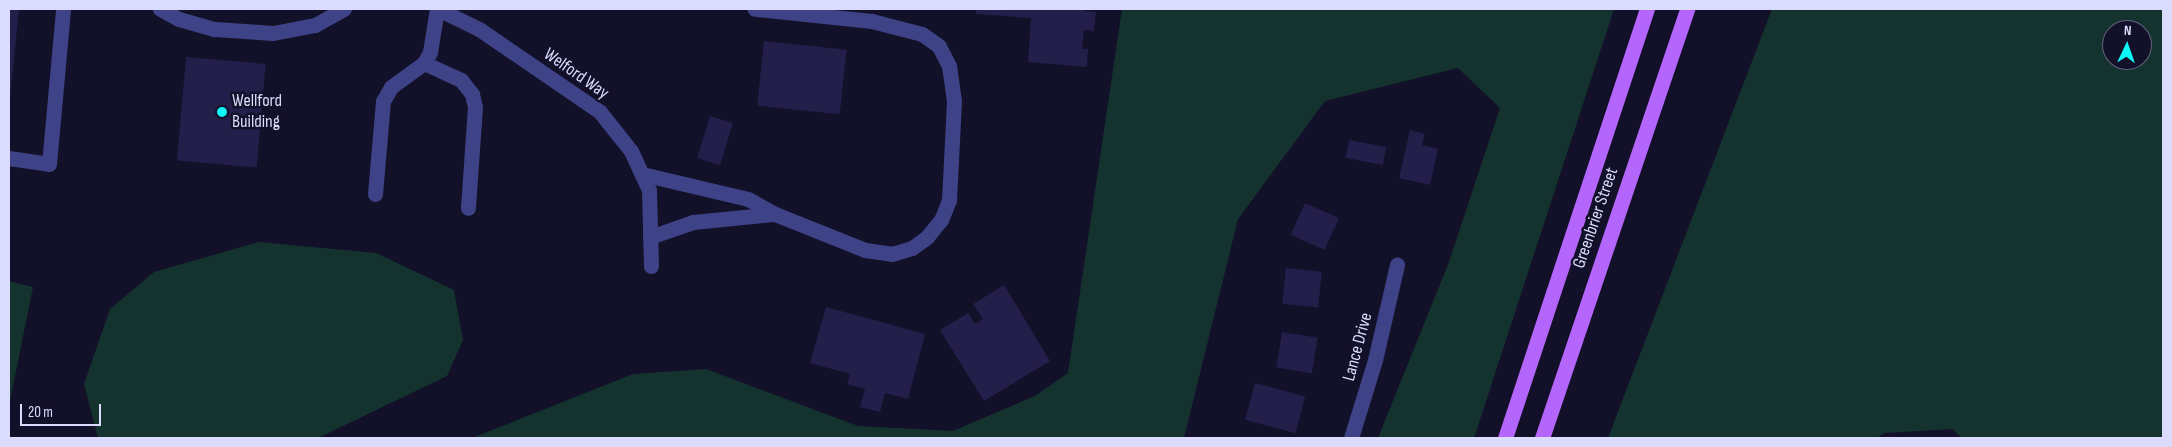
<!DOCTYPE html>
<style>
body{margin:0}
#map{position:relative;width:2172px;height:447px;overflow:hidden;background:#131129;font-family:"Sofia Sans Condensed",sans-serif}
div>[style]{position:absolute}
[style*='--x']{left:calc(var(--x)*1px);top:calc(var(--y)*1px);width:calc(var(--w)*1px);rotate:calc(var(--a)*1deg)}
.green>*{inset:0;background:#14332f}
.building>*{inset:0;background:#231e4a;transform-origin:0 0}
.minor>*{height:15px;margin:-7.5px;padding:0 7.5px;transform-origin:7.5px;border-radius:7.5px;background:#3e4287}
.major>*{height:15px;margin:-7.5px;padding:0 7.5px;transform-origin:7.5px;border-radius:7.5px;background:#b465fb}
.dots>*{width:14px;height:14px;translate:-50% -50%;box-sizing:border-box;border:2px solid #131129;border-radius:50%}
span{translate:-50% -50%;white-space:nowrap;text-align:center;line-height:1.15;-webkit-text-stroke:5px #131129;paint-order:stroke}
.street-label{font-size:18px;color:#dbdbfe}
.poi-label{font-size:18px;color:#dbdbfe}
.left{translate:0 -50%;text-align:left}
.frame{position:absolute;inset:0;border:10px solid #dbdbfe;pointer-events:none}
.north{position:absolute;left:2102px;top:20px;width:50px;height:50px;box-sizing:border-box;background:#131129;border:1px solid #63627e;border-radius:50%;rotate:3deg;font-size:14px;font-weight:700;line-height:20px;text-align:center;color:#dbdbfe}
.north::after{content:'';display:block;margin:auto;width:18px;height:22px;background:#0cf7f8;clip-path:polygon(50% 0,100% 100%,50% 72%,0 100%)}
.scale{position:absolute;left:20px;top:404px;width:81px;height:22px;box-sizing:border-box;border:2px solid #dbdbfe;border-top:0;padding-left:6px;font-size:15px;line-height:18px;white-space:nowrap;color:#dbdbfe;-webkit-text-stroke:4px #131129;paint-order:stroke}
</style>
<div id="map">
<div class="green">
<i style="clip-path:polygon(1122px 9px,1614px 9px,1474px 438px,1378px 438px,1449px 262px,1500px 108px,1458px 68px,1325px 101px,1238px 219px,1184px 438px,472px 438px,633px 374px,706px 369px,858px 426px,953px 431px,1035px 396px,1068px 373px)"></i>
<i style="clip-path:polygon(evenodd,1772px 9px,2163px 9px,2163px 438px,1962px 438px,1952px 429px,1884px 433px,1877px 438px,1608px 438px,1772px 9px,2112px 30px,2142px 30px,2142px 60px,2112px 60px,2112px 30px)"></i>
<i style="clip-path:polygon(259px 242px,376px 253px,454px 290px,463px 340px,447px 376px,318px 438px,98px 438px,84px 384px,110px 309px,154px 272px)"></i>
<i style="clip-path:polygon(9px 281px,33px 287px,9px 406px)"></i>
</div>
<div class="building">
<i style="clip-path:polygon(9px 9px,19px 9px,10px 97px,9px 97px)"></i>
<i style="clip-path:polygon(976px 9px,1085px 9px,1085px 11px,1096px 12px,1094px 31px,1084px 30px,1082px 49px,1088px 49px,1087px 67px,1028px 62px,1031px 18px,976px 14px)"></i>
<i style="left:764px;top:41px;width:83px;height:65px;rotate:6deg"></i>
<i style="left:186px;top:57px;width:80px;height:104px;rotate:5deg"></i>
<i style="left:710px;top:116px;width:24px;height:44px;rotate:17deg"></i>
<i style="clip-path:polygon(1410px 130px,1425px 134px,1422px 145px,1438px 149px,1430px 185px,1399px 178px)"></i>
<i style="left:1349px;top:140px;width:38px;height:18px;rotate:11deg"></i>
<i style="left:1305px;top:203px;width:37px;height:35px;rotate:24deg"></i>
<i style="left:1286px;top:268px;width:36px;height:36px;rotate:6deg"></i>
<i style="clip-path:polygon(1004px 285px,1050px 361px,984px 401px,940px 330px,968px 313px,975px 324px,983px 319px,973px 304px)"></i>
<i style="clip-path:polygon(826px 307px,925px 334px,908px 399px,885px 393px,880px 412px,860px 407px,865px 389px,847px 384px,850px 374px,810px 363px)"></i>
<i style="left:1282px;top:332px;width:36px;height:36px;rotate:9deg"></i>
<i style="left:1255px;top:383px;width:52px;height:38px;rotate:15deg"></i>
</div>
<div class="minor">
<i style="--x:160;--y:9;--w:21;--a:28"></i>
<i style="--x:179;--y:19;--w:37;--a:16"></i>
<i style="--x:215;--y:29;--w:58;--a:3.9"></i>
<i style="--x:273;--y:33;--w:43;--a:-10.8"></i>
<i style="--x:315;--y:25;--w:33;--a:-29"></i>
<i style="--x:438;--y:9;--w:46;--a:26"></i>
<i style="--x:479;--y:29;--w:147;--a:34.4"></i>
<i style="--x:600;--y:112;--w:50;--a:51.5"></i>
<i style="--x:631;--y:151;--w:43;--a:65.2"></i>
<i style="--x:649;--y:190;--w:76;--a:88.5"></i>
<i style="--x:424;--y:63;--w:41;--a:24.7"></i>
<i style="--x:461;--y:80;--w:18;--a:52"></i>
<i style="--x:472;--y:94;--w:13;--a:77"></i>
<i style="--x:475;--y:107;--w:101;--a:94"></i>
<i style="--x:9;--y:158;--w:40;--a:8.5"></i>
<i style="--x:49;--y:164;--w:156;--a:-84.8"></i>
<i style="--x:642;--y:174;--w:109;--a:13.3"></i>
<i style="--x:748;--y:199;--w:31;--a:29"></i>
<i style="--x:775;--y:214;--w:97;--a:21.8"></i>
<i style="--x:865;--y:250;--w:27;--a:8"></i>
<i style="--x:892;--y:254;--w:21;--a:-17"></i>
<i style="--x:912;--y:248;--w:19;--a:-36"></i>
<i style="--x:927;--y:237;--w:22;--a:-51"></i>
<i style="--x:941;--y:220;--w:22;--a:-68"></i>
<i style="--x:949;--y:200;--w:99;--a:-87.1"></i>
<i style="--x:954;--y:101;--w:35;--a:-98"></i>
<i style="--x:949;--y:66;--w:22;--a:-117"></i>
<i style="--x:939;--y:46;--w:21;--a:-145"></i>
<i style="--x:922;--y:34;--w:52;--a:-165.4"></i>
<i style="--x:872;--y:21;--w:118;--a:-174.1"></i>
<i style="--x:375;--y:194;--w:93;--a:-85.1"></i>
<i style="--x:383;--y:101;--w:16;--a:-60"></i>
<i style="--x:391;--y:87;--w:41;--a:-36"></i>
<i style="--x:424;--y:63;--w:13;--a:-61"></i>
<i style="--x:430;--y:52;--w:44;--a:-80.8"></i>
<i style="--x:650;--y:237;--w:46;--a:-19.2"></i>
<i style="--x:693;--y:222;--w:80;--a:-5.7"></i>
<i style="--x:1351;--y:438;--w:82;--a:-72.9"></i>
<i style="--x:1375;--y:360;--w:98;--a:-77"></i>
</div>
<div class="major">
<i style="--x:1505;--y:438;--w:452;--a:-71.7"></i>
<i style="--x:1542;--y:438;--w:453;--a:-71.3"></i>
</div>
<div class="dots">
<i style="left:222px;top:112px;background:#0cf7f8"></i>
</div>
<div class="street-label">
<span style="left:576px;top:74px;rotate:35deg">Welford Way</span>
<span style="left:1596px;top:218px;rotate:-71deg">Greenbrier Street</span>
<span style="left:1358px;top:347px;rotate:-75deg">Lance Drive</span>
</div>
<div class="poi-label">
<span class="left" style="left:232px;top:112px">Wellford<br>Building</span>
</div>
<div class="frame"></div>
<div class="north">N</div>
<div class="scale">20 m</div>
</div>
